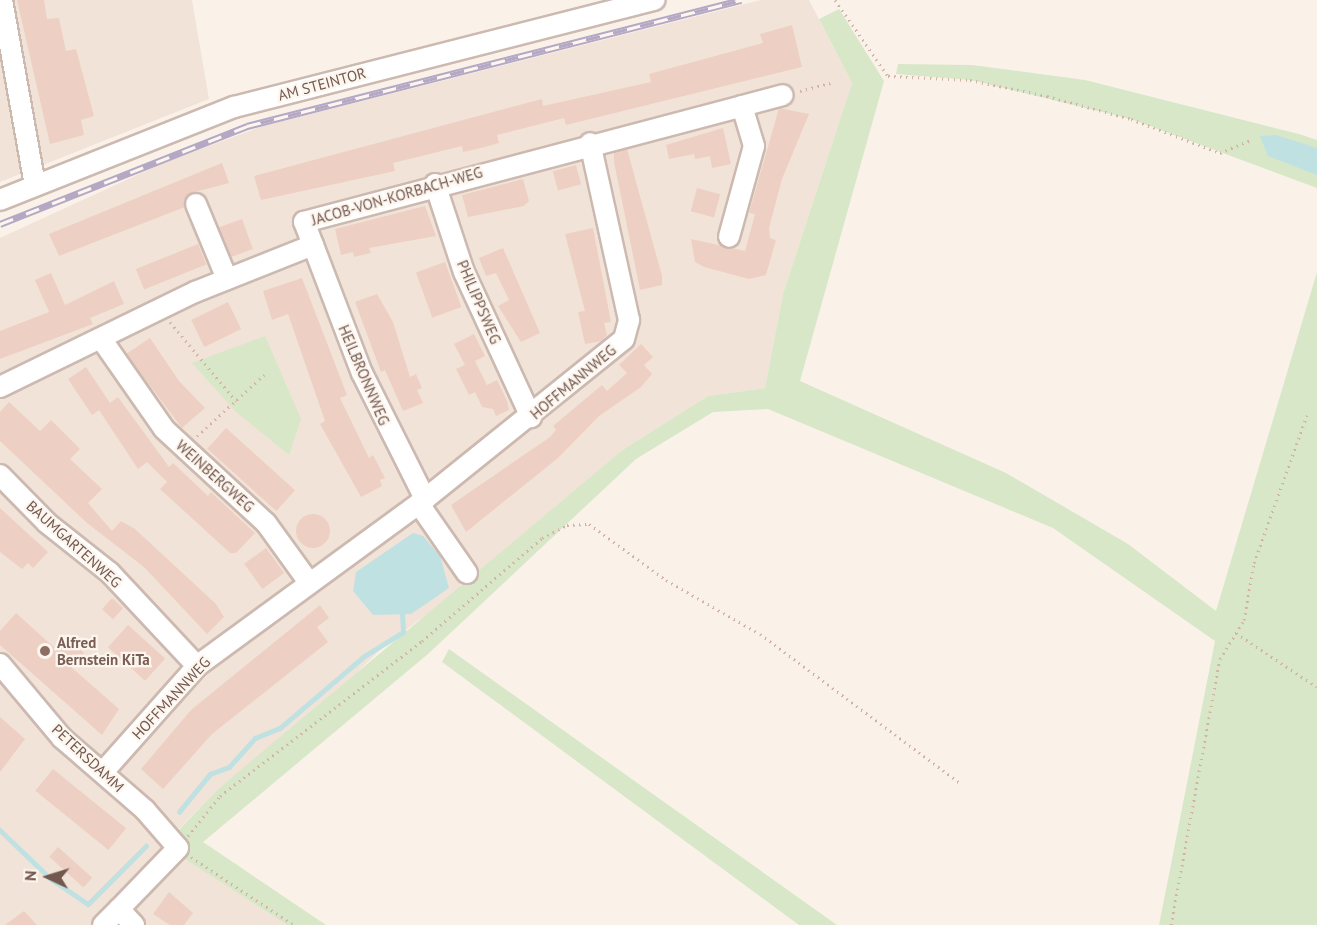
<!DOCTYPE html>
<style>
body{margin:0}
#map{position:relative;width:1317px;height:925px;overflow:hidden;background:#faf2e9;font-family:"PT Sans",sans-serif}
div>[style]{position:absolute}
[style*='--x']{left:calc(var(--x)*1px);top:calc(var(--y)*1px);width:calc(var(--w)*1px);rotate:calc(var(--a)*1deg)}
.residential>*{inset:0;background:#f1e3d8}
.green>*{inset:0;background:#d8e7c8}
.water>*{inset:0;background:#bfe1e2}
.stream>*{height:4.5px;margin:-2.25px;padding:0 2.25px;transform-origin:2.25px;border-radius:2.25px;background:#bfe1e2}
.building>*{inset:0;background:#edd0c3;transform-origin:0 0}
.round{border-radius:50%}
.path>*{height:3px;margin-top:-1.5px;transform-origin:0;background:repeating-linear-gradient(90deg,#d2b3a6 0 1.5px,transparent 0 6px)}
.roads{filter:drop-shadow(2px 0 #ccb9b0) drop-shadow(-2px 0 #ccb9b0) drop-shadow(0 2px #ccb9b0) drop-shadow(0 -2px #ccb9b0)}
.minor>*{height:20px;margin:-10px;padding:0 10px;transform-origin:10px;border-radius:10px;background:#fff}
.rail>*{height:7px;margin-top:-3.5px;transform-origin:0;background:repeating-linear-gradient(90deg,#fdf6ef 0 14px,#b4a8c4 0 28px);box-sizing:border-box;border-block:2px solid #b4a8c4}
.dots>*{width:16px;height:16px;translate:-50% -50%;box-sizing:border-box;border:3px solid #fdf6ef;border-radius:50%}
span{translate:-50% -50%;white-space:nowrap;text-align:center;line-height:1.15;-webkit-text-stroke:4.5px #fdf6ef;paint-order:stroke}
.street-label{font-size:15px;color:#72584f}
.education-label{font-size:15px;color:#785e54;font-weight:700}
.left{translate:0 -50%;text-align:left}
.north{position:absolute;left:18px;top:847px;width:60px;height:60px;-webkit-text-stroke:4px #fdf6ef;paint-order:stroke;rotate:274deg;font-size:16px;font-weight:700;line-height:24px;text-align:center;color:#72584f}
.north::after{content:'';display:block;margin:auto;width:21px;height:27px;background:#72584f;clip-path:polygon(50% 0,100% 100%,50% 72%,0 100%)}
</style>
<div id="map">
<div class="residential">
<i style="clip-path:polygon(0 0,192px 0,209px 99px,0 182px)"></i>
<i style="clip-path:polygon(761px 0,809px 0,852px 83px,783px 294px,765px 388px,708px 396px,624px 449px,475px 578px,382px 648px,321px 708px,219px 788px,172px 836px,183px 858px,287px 925px,0 925px,0 238px,161px 164px,260px 127px)"></i>
</div>
<div class="green">
<i style="clip-path:polygon(839px 9px,884px 81px,800px 381px,1006px 473px,1128px 544px,1216px 611px,1317px 272px,1317px 925px,1159px 925px,1215px 641px,1053px 528px,768px 409px,713px 412px,636px 459px,428px 654px,203px 842px,326px 925px,287px 925px,183px 858px,172px 837px,218px 789px,624px 449px,708px 396px,765px 388px,783px 294px,852px 83px,819px 19px)"></i>
<i style="clip-path:polygon(898px 64px,972px 65px,1085px 80px,1299px 134px,1317px 140px,1317px 188px,1131px 119px,971px 80px,896px 74px)"></i>
<i style="clip-path:polygon(265px 336px,301px 419px,289px 455px,235px 411px,192px 363px)"></i>
<i style="clip-path:polygon(449px 649px,837px 925px,799px 925px,442px 662px)"></i>
</div>
<div class="water">
<i style="clip-path:polygon(1276px 135px,1317px 148px,1317px 175px,1268px 156px,1260px 136px)"></i>
<i style="clip-path:polygon(413px 533px,423px 536px,440px 556px,449px 588px,411px 614px,373px 615px,353px 591px,356px 572px)"></i>
</div>
<div class="stream">
<i style="--x:179;--y:812;--w:49;--a:-50.8"></i>
<i style="--x:210;--y:774;--w:20;--a:-20"></i>
<i style="--x:229;--y:767;--w:39;--a:-48"></i>
<i style="--x:255;--y:738;--w:27;--a:-22"></i>
<i style="--x:280;--y:728;--w:109;--a:-40.5"></i>
<i style="--x:363;--y:657;--w:47;--a:-32"></i>
<i style="--x:403;--y:632;--w:17;--a:-93"></i>
<i style="--x:0;--y:830;--w:69;--a:43.8"></i>
<i style="--x:50;--y:878;--w:46;--a:34.4"></i>
<i style="--x:88;--y:904;--w:82;--a:-45"></i>
</div>
<div class="building">
<i style="clip-path:polygon(17px 0,44px 0,47px 19px,59px 18px,66px 51px,76px 49px,94px 116px,81px 120px,84px 135px,50px 144px)"></i>
<i style="clip-path:polygon(792px 25px,802px 67px,566px 125px,564px 118px,497px 135px,499px 143px,481px 148px,463px 152px,462px 146px,393px 163px,395px 171px,261px 200px,254px 176px,542px 99px,543px 106px,651px 82px,649px 74px,763px 43px,760px 34px)"></i>
<i style="clip-path:polygon(779px 108px,809px 114px,782px 179px,769px 228px,770px 238px,776px 240px,766px 275px,749px 279px,704px 267px,695px 262px,691px 239px,745px 251px,755px 214px,749px 213px)"></i>
<i style="clip-path:polygon(723px 128px,731px 164px,712px 168px,710px 156px,695px 159px,694px 154px,669px 159px,666px 145px)"></i>
<i style="clip-path:polygon(627px 149px,662px 276px,662px 285px,640px 290px,614px 162px,614px 152px)"></i>
<i style="clip-path:polygon(222px 163px,229px 183px,191px 193px,185px 207px,59px 256px,49px 234px)"></i>
<i style="left:576px;top:165px;width:20px;height:24px;rotate:75deg"></i>
<i style="clip-path:polygon(523px 179px,529px 201px,524px 206px,468px 217px,462px 195px)"></i>
<i style="left:697px;top:188px;width:24px;height:24px;rotate:15deg"></i>
<i style="clip-path:polygon(425px 206px,436px 236px,369px 248px,371px 253px,354px 257px,353px 252px,341px 255px,335px 229px)"></i>
<i style="left:242px;top:219px;width:32px;height:25px;rotate:70deg"></i>
<i style="clip-path:polygon(593px 228px,611px 322px,604px 323px,607px 335px,601px 341px,585px 344px,578px 312px,585px 311px,565px 234px)"></i>
<i style="left:198px;top:244px;width:22px;height:67px;rotate:68deg"></i>
<i style="clip-path:polygon(503px 248px,540px 333px,521px 342px,498px 306px,509px 300px,496px 273px,486px 276px,479px 258px)"></i>
<i style="left:445px;top:262px;width:48px;height:31px;rotate:70deg"></i>
<i style="clip-path:polygon(51px 273px,65px 305px,114px 281px,124px 304px,90px 318px,93px 324px,0 359px,0 331px,49px 312px,35px 280px)"></i>
<i style="clip-path:polygon(302px 278px,347px 395px,340px 398px,369px 458px,373px 455px,385px 478px,380px 480px,382px 486px,361px 497px,320px 424px,325px 421px,288px 314px,272px 320px,263px 291px)"></i>
<i style="clip-path:polygon(377px 294px,393px 322px,410px 377px,416px 374px,422px 388px,417px 390px,423px 403px,403px 411px,385px 370px,381px 372px,355px 302px)"></i>
<i style="left:228px;top:302px;width:30px;height:41px;rotate:64deg"></i>
<i style="clip-path:polygon(474px 334px,485px 356px,475px 361px,487px 385px,497px 380px,507px 401px,509px 410px,496px 416px,493px 409px,482px 407px,475px 392px,469px 395px,456px 369px,465px 365px,454px 344px)"></i>
<i style="clip-path:polygon(150px 338px,179px 381px,205px 408px,182px 428px,126px 354px)"></i>
<i style="clip-path:polygon(641px 344px,653px 357px,644px 365px,652px 374px,641px 387px,599px 416px,558px 458px,466px 532px,451px 505px,550px 437px,556px 430px,553px 426px,602px 385px,607px 391px,627px 373px,619px 365px)"></i>
<i style="clip-path:polygon(86px 367px,110px 403px,118px 397px,169px 467px,173px 463px,208px 496px,211px 492px,255px 533px,236px 553px,230px 553px,160px 489px,167px 482px,147px 462px,138px 469px,99px 410px,92px 415px,68px 379px)"></i>
<i style="clip-path:polygon(9px 402px,40px 431px,51px 420px,80px 449px,70px 459px,102px 489px,88px 503px,112px 531px,121px 521px,135px 529px,216px 604px,224px 617px,207px 634px,144px 567px,87px 523px,0 441px,0 412px)"></i>
<i style="left:226px;top:428px;width:93px;height:28px;rotate:42deg"></i>
<i style="clip-path:polygon(0 508px,48px 552px,33px 568px,28px 563px,22px 569px,0 552px)"></i>
<i class="round" style="left:296px;top:514px;width:34px;height:34px"></i>
<i style="left:266px;top:548px;width:31px;height:27px;rotate:54deg"></i>
<i style="left:112px;top:598px;width:15px;height:15px;rotate:42deg"></i>
<i style="clip-path:polygon(320px 605px,329px 618px,317px 627px,328px 642px,212px 734px,163px 789px,141px 769px,191px 710px)"></i>
<i style="clip-path:polygon(16px 613px,57px 650px,68px 638px,84px 653px,71px 667px,119px 709px,102px 735px,0 645px,0 631px)"></i>
<i style="left:128px;top:625px;width:50px;height:30px;rotate:42deg"></i>
<i style="clip-path:polygon(0 717px,25px 739px,0 772px)"></i>
<i style="left:53px;top:769px;width:94px;height:28px;rotate:39deg"></i>
<i style="left:58px;top:847px;width:46px;height:13px;rotate:42deg"></i>
<i style="clip-path:polygon(169px 892px,193px 913px,184px 925px,170px 925px,153px 914px)"></i>
<i style="clip-path:polygon(24px 911px,37px 925px,5px 925px)"></i>
</div>
<div class="path">
<i style="--x:835;--y:0;--w:93;--a:55.1"></i>
<i style="--x:888;--y:76;--w:82;--a:2.8"></i>
<i style="--x:970;--y:80;--w:79;--a:11.7"></i>
<i style="--x:1047;--y:96;--w:87;--a:15.3"></i>
<i style="--x:1131;--y:119;--w:95;--a:20.9"></i>
<i style="--x:1220;--y:153;--w:33;--a:-23"></i>
<i style="--x:800;--y:91;--w:35;--a:-15"></i>
<i style="--x:170;--y:322;--w:103;--a:50.1"></i>
<i style="--x:197;--y:436;--w:91;--a:-42.3"></i>
<i style="--x:1236;--y:633;--w:97;--a:33.7"></i>
<i style="--x:188;--y:836;--w:51;--a:-51.3"></i>
<i style="--x:220;--y:796;--w:255;--a:-37.5"></i>
<i style="--x:422;--y:641;--w:158;--a:-40.6"></i>
<i style="--x:542;--y:538;--w:28;--a:-27"></i>
<i style="--x:567;--y:525;--w:22;--a:-3"></i>
<i style="--x:589;--y:524;--w:95;--a:36"></i>
<i style="--x:666;--y:580;--w:108;--a:29.9"></i>
<i style="--x:760;--y:634;--w:249;--a:36.7"></i>
<i style="--x:191;--y:857;--w:123;--a:33.4"></i>
<i style="--x:1171;--y:925;--w:270;--a:-79.6"></i>
<i style="--x:1220;--y:659;--w:46;--a:-58.4"></i>
<i style="--x:1244;--y:620;--w:58;--a:-80"></i>
<i style="--x:1254;--y:563;--w:157;--a:-70.3"></i>
</div>
<div class="roads">
<div class="minor">
<i style="--x:2;--y:0;--w:188;--a:79.9"></i>
<i style="--x:742;--y:106;--w:42;--a:-15"></i>
<i style="--x:435;--y:184;--w:93;--a:71.8"></i>
<i style="--x:464;--y:272;--w:160;--a:65.2"></i>
<i style="--x:0;--y:200;--w:252;--a:-21.7"></i>
<i style="--x:234;--y:107;--w:434;--a:-14.3"></i>
<i style="--x:196;--y:204;--w:81;--a:67.5"></i>
<i style="--x:313;--y:245;--w:137;--a:69.1"></i>
<i style="--x:362;--y:373;--w:141;--a:63.4"></i>
<i style="--x:102;--y:340;--w:108;--a:55.1"></i>
<i style="--x:164;--y:429;--w:139;--a:42.7"></i>
<i style="--x:266;--y:523;--w:72;--a:54.1"></i>
<i style="--x:0;--y:387;--w:217;--a:-26"></i>
<i style="--x:195;--y:292;--w:127;--a:-21.7"></i>
<i style="--x:313;--y:245;--w:25;--a:-111"></i>
<i style="--x:304;--y:222;--w:453;--a:-14.8"></i>
<i style="--x:742;--y:106;--w:42;--a:73.3"></i>
<i style="--x:754;--y:146;--w:94;--a:105.4"></i>
<i style="--x:0;--y:475;--w:67;--a:45.6"></i>
<i style="--x:47;--y:523;--w:80;--a:38.4"></i>
<i style="--x:110;--y:573;--w:127;--a:46.9"></i>
<i style="--x:419;--y:504;--w:84;--a:55.2"></i>
<i style="--x:0;--y:664;--w:97;--a:50"></i>
<i style="--x:62;--y:738;--w:110;--a:40.9"></i>
<i style="--x:145;--y:810;--w:50;--a:49"></i>
<i style="--x:178;--y:848;--w:85;--a:134"></i>
<i style="--x:103;--y:772;--w:142;--a:-48.4"></i>
<i style="--x:197;--y:666;--w:283;--a:-36.2"></i>
<i style="--x:425;--y:499;--w:255;--a:-38.8"></i>
<i style="--x:624;--y:339;--w:20;--a:-75"></i>
<i style="--x:629;--y:320;--w:181;--a:-102.4"></i>
<i style="--x:103;--y:925;--w:23;--a:-45"></i>
<i style="--x:119;--y:909;--w:22;--a:47"></i>
</div>
</div>
<div class="rail">
<i style="--x:0;--y:224;--w:266;--a:-21.6"></i>
<i style="--x:247;--y:126;--w:510;--a:-14.31"></i>
</div>
<div class="dots">
<i style="left:45px;top:651px;background:#8d6e63"></i>
</div>
<div class="street-label">
<span style="left:322px;top:84px;rotate:-15deg">AM STEINTOR</span>
<span style="left:397px;top:196px;rotate:-16deg">JACOB-VON-KORBACH-WEG</span>
<span style="left:479px;top:302px;rotate:67deg">PHILIPPSWEG</span>
<span style="left:364px;top:375px;rotate:67deg">HEILBRONNWEG</span>
<span style="left:573px;top:382px;rotate:-40deg">HOFFMANNWEG</span>
<span style="left:215px;top:476px;rotate:42deg">WEINBERGWEG</span>
<span style="left:74px;top:544px;rotate:42deg">BAUMGARTENWEG</span>
<span style="left:171px;top:698px;rotate:-47deg">HOFFMANNWEG</span>
<span style="left:88px;top:758px;rotate:43deg">PETERSDAMM</span>
</div>
<div class="education-label">
<span class="left" style="left:57px;top:651px">Alfred<br>Bernstein KiTa</span>
</div>
<div class="north">N</div>
</div>
